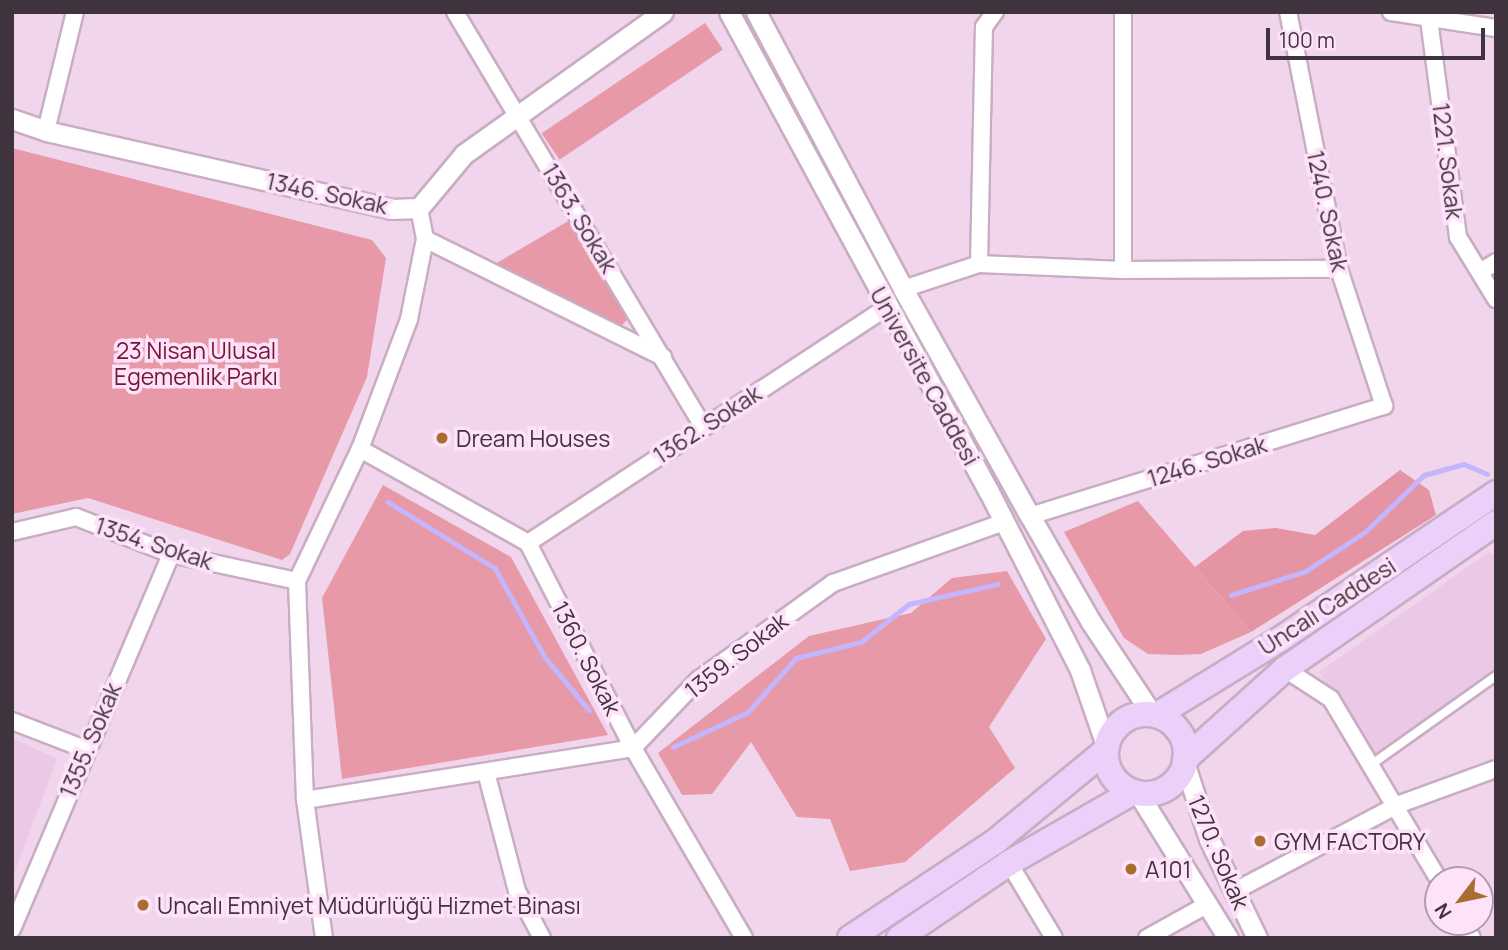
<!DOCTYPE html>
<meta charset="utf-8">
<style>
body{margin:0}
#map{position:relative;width:1508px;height:950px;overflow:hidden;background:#f1d5ed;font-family:Manrope,sans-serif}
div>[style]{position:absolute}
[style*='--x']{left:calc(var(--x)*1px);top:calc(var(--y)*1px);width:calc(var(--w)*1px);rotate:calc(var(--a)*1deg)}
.built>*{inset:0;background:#eac8e6}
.green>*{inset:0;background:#e799a8;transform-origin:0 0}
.forest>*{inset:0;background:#e594a3}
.stream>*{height:4.5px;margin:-2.25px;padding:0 2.25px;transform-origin:2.25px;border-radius:2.25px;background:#c4b5fc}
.roads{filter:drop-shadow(2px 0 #c8adc4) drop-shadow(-2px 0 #c8adc4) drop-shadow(0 2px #c8adc4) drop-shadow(0 -2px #c8adc4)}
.service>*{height:8px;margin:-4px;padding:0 4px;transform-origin:4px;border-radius:4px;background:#fff}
.minor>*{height:16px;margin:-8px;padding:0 8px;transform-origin:8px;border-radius:8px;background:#fff}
.tertiary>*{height:19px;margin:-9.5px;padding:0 9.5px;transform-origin:9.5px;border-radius:9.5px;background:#fff}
.primary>*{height:24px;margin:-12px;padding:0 12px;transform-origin:12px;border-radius:12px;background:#ebd1fa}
.primary>.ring{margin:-12px;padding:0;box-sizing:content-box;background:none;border:24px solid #ebd1fa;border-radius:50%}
.dots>*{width:19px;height:19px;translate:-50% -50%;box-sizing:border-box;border:4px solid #fee2fa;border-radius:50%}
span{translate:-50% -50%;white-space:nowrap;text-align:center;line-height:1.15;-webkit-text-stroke:7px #fee2fa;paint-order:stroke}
.street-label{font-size:23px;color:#3f343d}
.park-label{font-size:23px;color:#751534}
.poi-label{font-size:23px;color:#3f343d}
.left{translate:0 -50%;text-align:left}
.frame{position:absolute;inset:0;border:14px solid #3f343d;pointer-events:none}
.north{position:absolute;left:1424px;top:866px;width:70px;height:70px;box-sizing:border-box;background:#fee2fa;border:2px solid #b29cae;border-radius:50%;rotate:238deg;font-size:19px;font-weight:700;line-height:28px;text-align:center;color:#3f343d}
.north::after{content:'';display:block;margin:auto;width:24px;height:32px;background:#aa6d31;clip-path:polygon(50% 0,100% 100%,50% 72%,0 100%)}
.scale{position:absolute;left:1266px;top:28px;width:219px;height:32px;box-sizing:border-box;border:4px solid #3f343d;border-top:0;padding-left:9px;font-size:21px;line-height:24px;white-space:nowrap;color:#3f343d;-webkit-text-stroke:5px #fee2fa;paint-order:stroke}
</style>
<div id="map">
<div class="built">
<i style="clip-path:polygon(1489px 552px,1496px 555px,1496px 673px,1370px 761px,1319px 672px)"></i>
<i style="clip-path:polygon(12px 738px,57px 759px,12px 879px)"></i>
</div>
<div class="green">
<i style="left:705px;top:23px;width:32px;height:197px;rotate:56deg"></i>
<i style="clip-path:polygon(12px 148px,372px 240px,386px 258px,367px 377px,290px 554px,282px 560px,88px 498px,12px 514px)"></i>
<i style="clip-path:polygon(570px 220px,621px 308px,627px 320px,622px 325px,616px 327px,495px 264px)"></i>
<i style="clip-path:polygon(383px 485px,511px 557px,608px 735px,342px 779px,322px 598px)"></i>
<i style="clip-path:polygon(1138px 501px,1251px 632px,1201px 654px,1178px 655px,1148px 654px,1124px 638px,1064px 532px)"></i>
<i style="clip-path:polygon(1007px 571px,1046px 639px,989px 727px,1015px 768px,905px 862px,850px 871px,830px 819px,797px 817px,751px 742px,712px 794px,682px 795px,658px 753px,809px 636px,911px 613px,952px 578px)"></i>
</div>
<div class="forest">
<i style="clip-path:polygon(1400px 470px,1429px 490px,1436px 515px,1251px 632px,1195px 567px,1243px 531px,1276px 528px,1315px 535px)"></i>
</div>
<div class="stream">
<i style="--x:388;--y:502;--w:126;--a:31.7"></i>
<i style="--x:495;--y:568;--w:102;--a:60.7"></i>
<i style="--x:545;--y:657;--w:69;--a:50.3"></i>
<i style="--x:1231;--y:595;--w:79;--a:-17.7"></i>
<i style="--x:1306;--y:571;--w:71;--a:-33.5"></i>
<i style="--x:1365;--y:532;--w:82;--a:-44"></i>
<i style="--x:1424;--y:475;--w:41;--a:-15.4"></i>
<i style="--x:1464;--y:464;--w:25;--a:23"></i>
<i style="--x:673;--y:747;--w:83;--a:-25"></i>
<i style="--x:748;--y:712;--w:72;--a:-48.4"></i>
<i style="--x:796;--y:658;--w:67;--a:-13.8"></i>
<i style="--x:861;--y:642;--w:61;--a:-38.4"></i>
<i style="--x:909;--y:604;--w:91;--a:-12.7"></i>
</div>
<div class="roads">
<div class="service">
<i style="--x:1372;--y:764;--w:152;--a:-35.4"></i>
</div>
<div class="minor">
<i style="--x:455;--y:12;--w:483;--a:59.1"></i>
<i style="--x:1123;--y:12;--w:258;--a:90"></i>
<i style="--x:1391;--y:12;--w:106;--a:8.7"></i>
<i style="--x:1428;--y:12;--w:227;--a:82.4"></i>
<i style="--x:1458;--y:237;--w:73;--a:58.5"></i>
<i style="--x:46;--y:131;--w:122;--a:-76.3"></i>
<i style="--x:425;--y:239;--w:266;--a:26.4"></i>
<i style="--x:979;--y:264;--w:237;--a:-88.8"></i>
<i style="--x:984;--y:27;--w:19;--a:-54"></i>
<i style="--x:1480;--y:272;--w:19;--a:-32"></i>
<i style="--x:903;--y:289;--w:80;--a:-18.2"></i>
<i style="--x:979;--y:264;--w:144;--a:2.4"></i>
<i style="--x:1123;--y:270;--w:216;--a:-0.3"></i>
<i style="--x:360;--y:449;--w:193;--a:29.2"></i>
<i style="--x:528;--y:543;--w:230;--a:62.9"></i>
<i style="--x:633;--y:748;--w:220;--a:59.7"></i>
<i style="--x:1030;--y:516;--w:371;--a:-17.3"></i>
<i style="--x:1384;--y:406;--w:144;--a:-108.2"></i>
<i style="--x:1339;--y:269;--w:262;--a:-101.2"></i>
<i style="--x:12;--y:532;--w:66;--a:-13.2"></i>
<i style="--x:76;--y:517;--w:102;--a:21.3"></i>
<i style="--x:171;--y:554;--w:129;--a:12.1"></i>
<i style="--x:528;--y:543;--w:428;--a:-33.3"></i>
<i style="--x:1285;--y:669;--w:55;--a:33.1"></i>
<i style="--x:1331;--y:699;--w:211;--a:59.2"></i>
<i style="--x:12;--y:721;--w:78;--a:21"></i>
<i style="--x:486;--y:772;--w:123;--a:75.4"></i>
<i style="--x:517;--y:891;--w:53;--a:62"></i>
<i style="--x:305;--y:800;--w:332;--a:-9"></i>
<i style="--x:633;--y:748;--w:94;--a:-46.3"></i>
<i style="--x:698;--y:680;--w:166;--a:-35.7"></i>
<i style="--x:833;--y:583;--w:182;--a:-19.6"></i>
<i style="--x:1009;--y:863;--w:87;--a:59"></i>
<i style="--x:1233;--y:892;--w:186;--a:-27.9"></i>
<i style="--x:1397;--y:805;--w:105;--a:-20"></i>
<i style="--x:1463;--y:922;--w:18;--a:61"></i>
<i style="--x:12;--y:929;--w:407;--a:-67"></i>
<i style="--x:324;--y:938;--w:139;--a:-97.8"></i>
<i style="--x:305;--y:800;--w:219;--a:-92.1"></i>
<i style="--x:297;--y:581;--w:146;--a:-64.5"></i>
<i style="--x:360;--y:449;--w:139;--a:-69.3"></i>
<i style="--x:409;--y:319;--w:82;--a:-78.7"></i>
<i style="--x:425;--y:239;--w:32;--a:-101"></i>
<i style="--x:1147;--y:938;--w:70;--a:-29.1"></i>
</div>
<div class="tertiary">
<i style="--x:729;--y:12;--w:546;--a:61.56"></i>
<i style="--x:989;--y:492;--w:200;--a:62.9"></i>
<i style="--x:1080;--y:670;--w:79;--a:70.9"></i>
<i style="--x:756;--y:12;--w:314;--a:62"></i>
<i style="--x:903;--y:289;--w:260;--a:60.8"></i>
<i style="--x:1030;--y:516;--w:122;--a:60.1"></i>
<i style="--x:1091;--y:622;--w:110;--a:56.5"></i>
<i style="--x:12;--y:119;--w:36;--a:19"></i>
<i style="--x:46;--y:131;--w:354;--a:12.7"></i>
<i style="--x:391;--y:209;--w:28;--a:-2"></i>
<i style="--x:419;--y:208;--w:70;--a:-50.2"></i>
<i style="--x:464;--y:154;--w:244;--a:-35.5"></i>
<i style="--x:1185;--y:765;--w:78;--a:72"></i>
<i style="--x:1209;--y:839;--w:110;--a:64.1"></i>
<i style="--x:1138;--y:793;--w:171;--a:58.2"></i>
</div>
<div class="primary">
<i class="ring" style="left:1106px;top:714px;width:56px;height:56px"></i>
<i style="--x:1157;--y:715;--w:143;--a:-31.6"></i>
<i style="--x:1279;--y:640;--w:262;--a:-34.1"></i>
<i style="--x:1185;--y:759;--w:135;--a:-42"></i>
<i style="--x:1285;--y:669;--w:257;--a:-34.7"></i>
<i style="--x:850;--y:938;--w:175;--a:-33.6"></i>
<i style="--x:996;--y:841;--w:141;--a:-39.5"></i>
<i style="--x:899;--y:938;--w:133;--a:-34.3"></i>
<i style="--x:1009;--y:863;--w:143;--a:-29.8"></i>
</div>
</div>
<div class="dots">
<i style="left:442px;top:438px;background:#aa6d31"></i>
<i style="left:1260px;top:841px;background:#aa6d31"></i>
<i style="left:1131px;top:869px;background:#aa6d31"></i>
<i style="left:143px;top:905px;background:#aa6d31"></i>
</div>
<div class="street-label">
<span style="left:1448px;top:161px;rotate:83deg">1221. Sokak</span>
<span style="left:327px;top:193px;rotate:12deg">1346. Sokak</span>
<span style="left:1328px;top:211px;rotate:78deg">1240. Sokak</span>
<span style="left:580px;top:218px;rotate:59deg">1363. Sokak</span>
<span style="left:925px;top:376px;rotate:61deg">Universite Caddesi</span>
<span style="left:707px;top:424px;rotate:-33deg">1362. Sokak</span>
<span style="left:1207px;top:461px;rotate:-17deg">1246. Sokak</span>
<span style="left:154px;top:543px;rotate:18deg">1354. Sokak</span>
<span style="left:1327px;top:606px;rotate:-33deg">Uncalı Caddesi</span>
<span style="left:736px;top:655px;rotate:-38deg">1359. Sokak</span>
<span style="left:587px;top:658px;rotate:63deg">1360. Sokak</span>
<span style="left:90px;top:740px;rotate:-67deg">1355. Sokak</span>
<span style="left:1219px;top:852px;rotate:67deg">1270. Sokak</span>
</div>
<div class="park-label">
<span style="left:196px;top:363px">23 Nisan Ulusal<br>Egemenlik Parkı</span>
</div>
<div class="poi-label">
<span class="left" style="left:456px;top:438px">Dream Houses</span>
<span class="left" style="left:1274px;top:841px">GYM FACTORY</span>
<span class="left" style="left:1145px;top:869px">A101</span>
<span class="left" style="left:157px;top:905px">Uncalı Emniyet Müdürlüğü Hizmet Binası</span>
</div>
<div class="frame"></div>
<div class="north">N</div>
<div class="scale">100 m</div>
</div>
